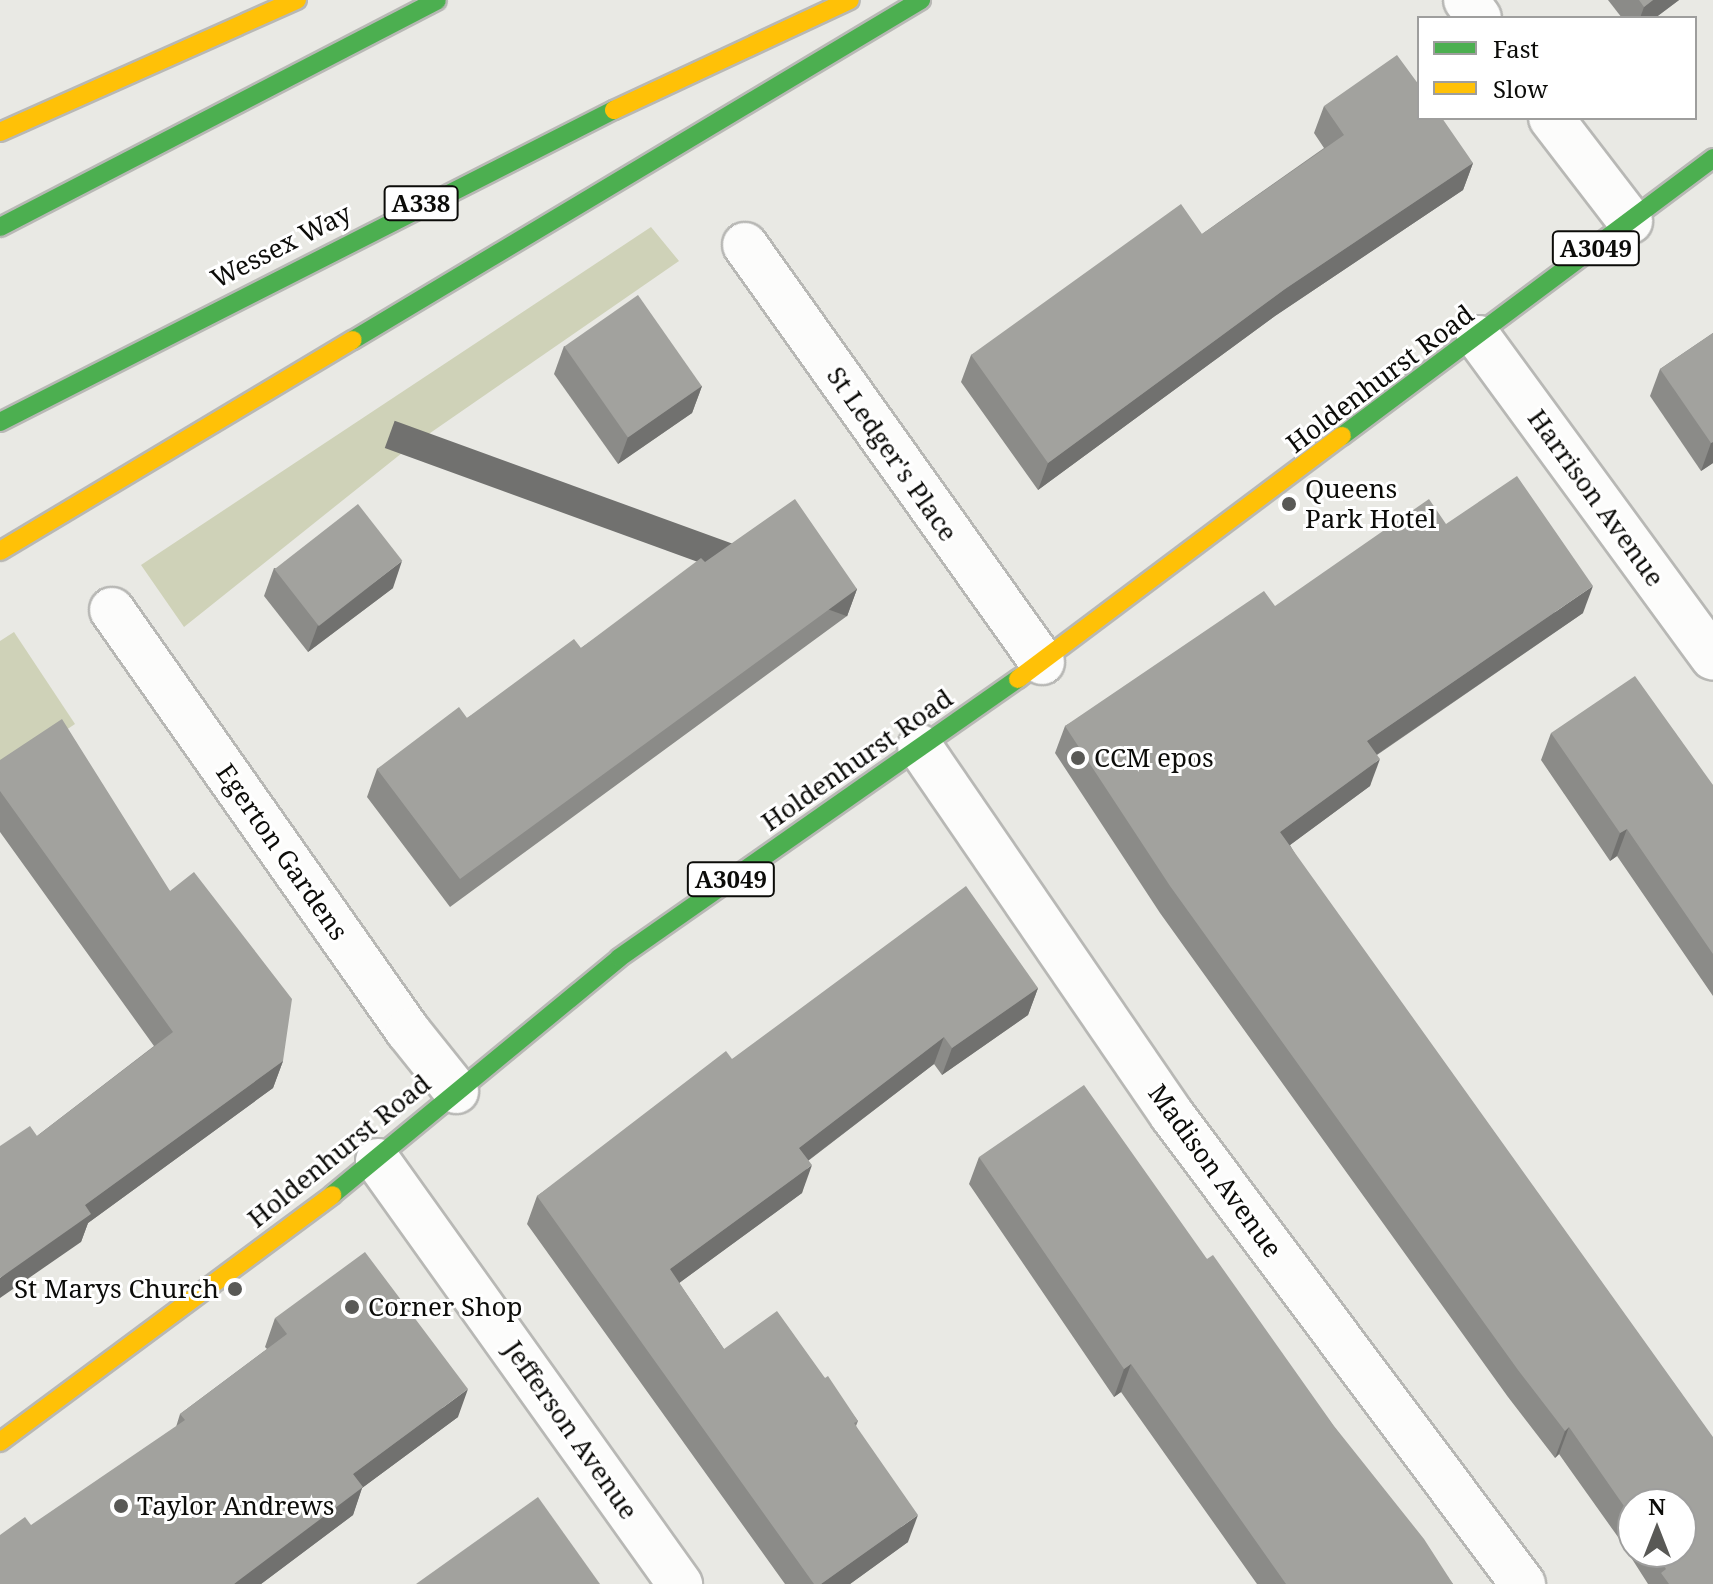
<!DOCTYPE html>
<style>
body{margin:0}
#map{position:relative;width:1713px;height:1584px;overflow:hidden;background:#e9e9e4;font-family:"Noto Serif",serif}
div>[style]{position:absolute}
[style*='--x']{left:calc(var(--x)*1px);top:calc(var(--y)*1px);width:calc(var(--w)*1px);rotate:calc(var(--a)*1deg)}
.green>*{inset:0;background:#cfd2b8}
.roads{filter:drop-shadow(2px 0 #b8b8b5) drop-shadow(-2px 0 #b8b8b5) drop-shadow(0 2px #b8b8b5) drop-shadow(0 -2px #b8b8b5)}
.street>*{height:44px;margin:-22px;padding:0 22px;transform-origin:22px;border-radius:22px;background:#fcfcfb}
.fast>*{height:18px;margin:-9px;padding:0 9px;transform-origin:9px;border-radius:9px;background:#4caf50}
.slow>*{height:18px;margin:-9px;padding:0 9px;transform-origin:9px;border-radius:9px;background:#ffc107}
.wall>*{inset:0;background:#8b8b88}
.shaded-wall>*{inset:0;background:#71716f;transform-origin:0 0}
.building>*{inset:0;background:#a2a29e;transform-origin:0 0}
.dots>*{width:22px;height:22px;translate:-50% -50%;box-sizing:border-box;border:4px solid #fff;border-radius:50%}
span{translate:-50% -50%;white-space:nowrap;text-align:center;line-height:1.15;-webkit-text-stroke:6px #fff;paint-order:stroke}
.shield-label span{padding:2px 6px;background:#fff;border:2px solid;border-radius:6px;-webkit-text-stroke-width:0}
.shield-label{font-size:24px;color:#0c0c09;font-weight:700}
.street-label{font-size:26px;color:#0c0c09}
.poi-label{font-size:26px;color:#0c0c09}
.left{translate:0 -50%;text-align:left}
.right{translate:-100% -50%;text-align:right}
.legend{position:absolute;left:1417px;top:16px;width:280px;height:104px;box-sizing:border-box;background:#fff;border:2px solid #9e9e9d;margin:0;padding:10px 14px;list-style:none;font-size:24px;color:#0c0c09}
.legend li{display:flex;align-items:center;gap:16px;height:40px}
.legend b{width:40px;border:2px solid #9e9e9d}
.north{position:absolute;left:1617px;top:1488px;width:80px;height:80px;box-sizing:border-box;background:#fff;border:2px solid #9e9e9d;border-radius:50%;rotate:0deg;font-size:22px;font-weight:700;line-height:32px;text-align:center;color:#0c0c09}
.north::after{content:'';display:block;margin:auto;width:28px;height:36px;background:#595956;clip-path:polygon(50% 0,100% 100%,50% 72%,0 100%)}
</style>
<div id="map">
<div class="green">
<i style="clip-path:polygon(651px 227px,679px 261px,407px 449px,184px 627px,141px 565px)"></i>
<i style="clip-path:polygon(14px 632px,75px 724px,0 775px,0 641px)"></i>
</div>
<div class="roads">
<div class="street">
<i style="--x:1466;--y:0;--w:22;--a:54"></i>
<i style="--x:1551;--y:118;--w:130;--a:52.5"></i>
<i style="--x:745;--y:245;--w:512;--a:54.54"></i>
<i style="--x:1479;--y:338;--w:396;--a:53.8"></i>
<i style="--x:112;--y:610;--w:515;--a:54.89"></i>
<i style="--x:408;--y:1031;--w:77;--a:51.3"></i>
<i style="--x:920;--y:747;--w:446;--a:55.6"></i>
<i style="--x:1172;--y:1115;--w:586;--a:53.19"></i>
<i style="--x:378;--y:1161;--w:520;--a:54.48"></i>
</div>
<div class="fast">
<i style="--x:0;--y:227;--w:492;--a:-27.4"></i>
<i style="--x:353;--y:340;--w:662;--a:-30.9"></i>
<i style="--x:0;--y:422;--w:689;--a:-26.94"></i>
<i style="--x:1342;--y:436;--w:464;--a:-36.8"></i>
<i style="--x:332;--y:1195;--w:372;--a:-39.5"></i>
<i style="--x:619;--y:958;--w:487;--a:-35"></i>
</div>
<div class="slow">
<i style="--x:614;--y:110;--w:260;--a:-25"></i>
<i style="--x:0;--y:132;--w:325;--a:-24"></i>
<i style="--x:0;--y:551;--w:411;--a:-30.9"></i>
<i style="--x:1018;--y:679;--w:405;--a:-36.9"></i>
<i style="--x:0;--y:1442;--w:414;--a:-36.6"></i>
</div>
</div>
<div class="wall">
<i style="clip-path:polygon(1608px 0,1679px 0,1655px 18px,1622px 18px)"></i>
<i style="clip-path:polygon(1324px 106px,1473px 163px,1463px 190px,1275px 316px,1038px 490px,961px 382px,971px 355px,1202px 234px,1324px 148px,1314px 133px)"></i>
<i style="clip-path:polygon(1713px 333px,1713px 463px,1701px 471px,1650px 396px,1660px 369px)"></i>
<i style="clip-path:polygon(564px 346px,702px 386px,692px 413px,618px 464px,554px 374px)"></i>
<i style="clip-path:polygon(705px 562px,857px 589px,847px 616px,450px 907px,367px 797px,377px 769px,467px 718px,581px 648px)"></i>
<i style="clip-path:polygon(274px 568px,393px 588px,308px 652px,264px 596px)"></i>
<i style="clip-path:polygon(evenodd,1275px 606px,1583px 613px,1377px 755px,1370px 786px,1290px 845px,1713px 1584px,1648px 1584px,1618px 1537px,1559px 1454px,1555px 1458px,1508px 1397px,1160px 913px,1055px 753px,1065px 726px,1275px 606px,1633px 1504px,1681px 1552px,1633px 1552px,1633px 1504px)"></i>
<i style="clip-path:polygon(1551px 733px,1713px 785px,1713px 996px,1617px 856px,1610px 861px,1541px 760px)"></i>
<i style="clip-path:polygon(0 760px,170px 891px,283px 1061px,273px 1088px,88px 1223px,81px 1242px,37px 1136px,154px 1046px,0 832px)"></i>
<i style="clip-path:polygon(1038px 988px,1028px 1015px,942px 1075px,934px 1064px,808px 1161px,802px 1193px,679px 1283px,724px 1349px,825px 1378px,858px 1421px,856px 1426px,908px 1542px,850px 1584px,785px 1584px,527px 1224px,537px 1196px,732px 1059px)"></i>
<i style="clip-path:polygon(979px 1157px,1207px 1259px,1453px 1584px,1257px 1584px,1121px 1392px,1114px 1397px,969px 1184px)"></i>
<i style="clip-path:polygon(275px 1318px,458px 1417px,362px 1488px,353px 1515px,261px 1584px,0 1584px,176px 1427px,180px 1414px,267px 1349px,265px 1347px)"></i>
</div>
<div class="shaded-wall">
<i style="clip-path:polygon(1653px 0,1679px 0,1655px 18px,1640px 18px,1644px 7px)"></i>
<i style="clip-path:polygon(1473px 163px,1463px 190px,1275px 316px,1038px 490px,1048px 463px,1285px 289px)"></i>
<i style="clip-path:polygon(702px 386px,692px 413px,618px 464px,628px 437px)"></i>
<i style="clip-path:polygon(1713px 442px,1713px 463px,1701px 471px,1711px 443px)"></i>
<i style="clip-path:polygon(402px 561px,393px 588px,308px 652px,318px 625px)"></i>
<i style="clip-path:polygon(1593px 586px,1583px 613px,1357px 768px,1367px 741px)"></i>
<i style="left:857px;top:589px;width:29px;height:492px;rotate:110deg"></i>
<i style="clip-path:polygon(1380px 759px,1370px 786px,1271px 859px,1280px 832px)"></i>
<i style="clip-path:polygon(1627px 829px,1617px 856px,1610px 861px,1620px 833px)"></i>
<i style="clip-path:polygon(1038px 988px,1028px 1015px,942px 1075px,952px 1048px)"></i>
<i style="clip-path:polygon(944px 1037px,934px 1064px,789px 1175px,799px 1148px)"></i>
<i style="clip-path:polygon(283px 1061px,273px 1088px,88px 1223px,81px 1242px,0 1298px,0 1278px,85px 1205px)"></i>
<i style="clip-path:polygon(812px 1165px,802px 1193px,660px 1297px,670px 1269px)"></i>
<i style="clip-path:polygon(1131px 1364px,1121px 1392px,1114px 1397px,1124px 1369px)"></i>
<i style="clip-path:polygon(468px 1389px,458px 1417px,362px 1488px,353px 1515px,261px 1584px,234px 1584px,353px 1474px)"></i>
<i style="clip-path:polygon(1569px 1427px,1559px 1454px,1555px 1458px,1565px 1431px)"></i>
<i style="clip-path:polygon(918px 1515px,908px 1542px,850px 1584px,821px 1584px)"></i>
</div>
<div class="building">
<i style="clip-path:polygon(1639px 0,1653px 0,1644px 7px)"></i>
<i style="clip-path:polygon(1397px 55px,1419px 85px,1419px 118px,1442px 118px,1473px 163px,1285px 289px,1048px 463px,971px 355px,1181px 204px,1202px 234px,1344px 135px,1324px 106px)"></i>
<i style="left:638px;top:295px;width:111px;height:90px;rotate:55deg"></i>
<i style="clip-path:polygon(1713px 333px,1713px 442px,1711px 443px,1660px 369px)"></i>
<i style="clip-path:polygon(1517px 476px,1593px 586px,1367px 741px,1380px 759px,1280px 832px,1713px 1437px,1713px 1584px,1669px 1584px,1661px 1573px,1666px 1569px,1655px 1552px,1681px 1552px,1681px 1504px,1633px 1504px,1633px 1519px,1569px 1427px,1565px 1431px,1518px 1370px,1170px 886px,1065px 726px,1264px 591px,1275px 606px,1429px 499px,1446px 524px)"></i>
<i style="clip-path:polygon(795px 499px,857px 589px,460px 879px,377px 769px,459px 707px,467px 718px,574px 639px,581px 648px,701px 558px,705px 562px)"></i>
<i style="left:358px;top:504px;width:72px;height:106px;rotate:52deg"></i>
<i style="clip-path:polygon(1635px 676px,1713px 785px,1713px 954px,1627px 829px,1620px 833px,1551px 733px)"></i>
<i style="clip-path:polygon(62px 719px,170px 891px,194px 872px,292px 999px,283px 1061px,85px 1205px,91px 1214px,0 1278px,0 1146px,30px 1126px,37px 1136px,173px 1032px,0 791px,0 760px)"></i>
<i style="clip-path:polygon(966px 886px,1038px 988px,952px 1048px,944px 1037px,799px 1148px,812px 1165px,670px 1269px,724px 1349px,777px 1311px,825px 1378px,828px 1376px,858px 1421px,854px 1423px,918px 1515px,821px 1584px,814px 1584px,537px 1196px,726px 1051px,732px 1059px)"></i>
<i style="clip-path:polygon(1084px 1085px,1207px 1259px,1213px 1255px,1334px 1426px,1424px 1539px,1453px 1584px,1286px 1584px,1131px 1364px,1124px 1369px,979px 1157px)"></i>
<i style="clip-path:polygon(365px 1252px,468px 1389px,353px 1474px,363px 1487px,234px 1584px,0 1584px,0 1535px,25px 1517px,31px 1525px,185px 1420px,180px 1414px,287px 1334px,275px 1318px)"></i>
<i style="clip-path:polygon(538px 1497px,600px 1584px,416px 1584px)"></i>
</div>
<div class="dots">
<i style="left:1289px;top:504px;background:#595956"></i>
<i style="left:1078px;top:758px;background:#595956"></i>
<i style="left:235px;top:1289px;background:#595956"></i>
<i style="left:352px;top:1307px;background:#595956"></i>
<i style="left:121px;top:1506px;background:#595956"></i>
</div>
<div class="shield-label">
<span style="left:421px;top:203px">A338</span>
<span style="left:1596px;top:248px">A3049</span>
<span style="left:731px;top:879px">A3049</span>
</div>
<div class="street-label">
<span style="left:281px;top:246px;rotate:-27deg">Wessex Way</span>
<span style="left:1380px;top:379px;rotate:-37deg">Holdenhurst Road</span>
<span style="left:892px;top:454px;rotate:55deg">St Ledger's Place</span>
<span style="left:1596px;top:498px;rotate:54deg">Harrison Avenue</span>
<span style="left:857px;top:760px;rotate:-35deg">Holdenhurst Road</span>
<span style="left:282px;top:852px;rotate:55deg">Egerton Gardens</span>
<span style="left:339px;top:1151px;rotate:-39deg">Holdenhurst Road</span>
<span style="left:1215px;top:1171px;rotate:54deg">Madison Avenue</span>
<span style="left:571px;top:1430px;rotate:55deg">Jefferson Avenue</span>
</div>
<div class="poi-label">
<span class="left" style="left:1305px;top:504px">Queens<br>Park Hotel</span>
<span class="left" style="left:1094px;top:758px">CCM epos</span>
<span class="right" style="left:219px;top:1289px">St Marys Church</span>
<span class="left" style="left:368px;top:1307px">Corner Shop</span>
<span class="left" style="left:137px;top:1506px">Taylor Andrews</span>
</div>
<ul class="legend">
<li><b style="height:10px;background:#4caf50"></b>Fast</li>
<li><b style="height:10px;background:#ffc107"></b>Slow</li>
</ul>
<div class="north">N</div>
</div>
